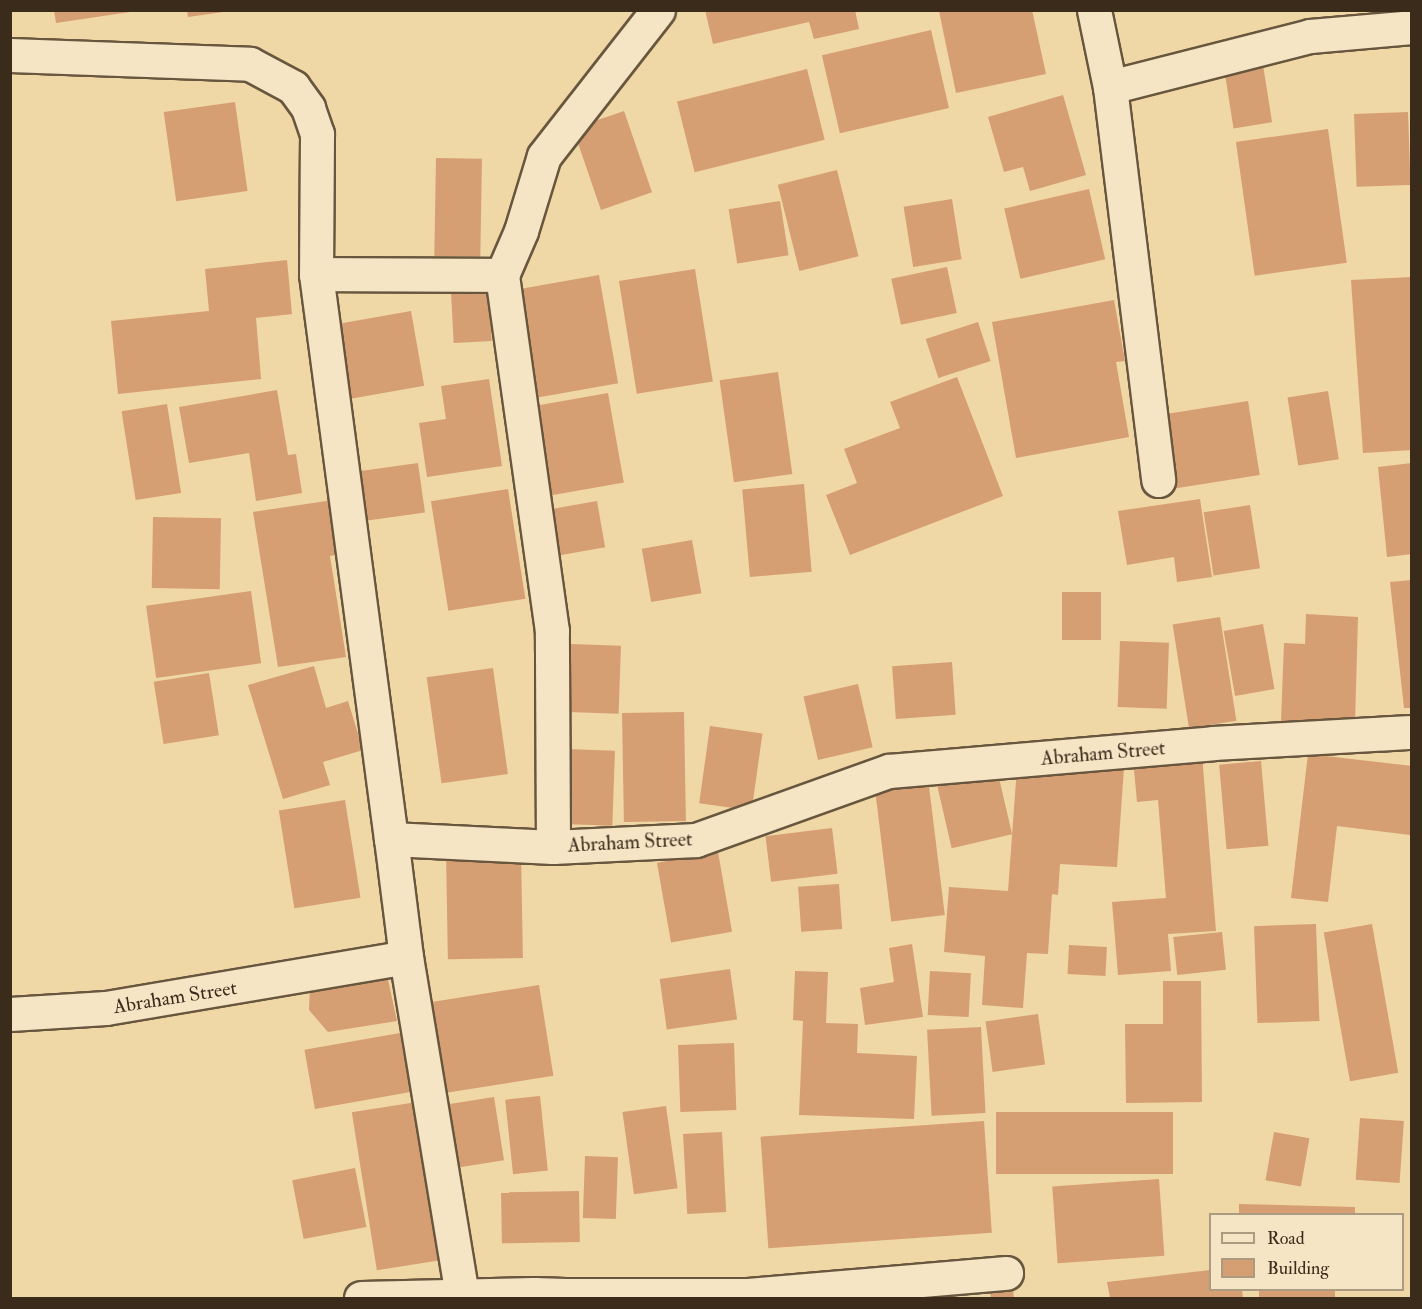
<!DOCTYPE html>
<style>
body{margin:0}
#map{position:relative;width:1422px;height:1309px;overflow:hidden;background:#f0d7a6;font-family:"IM FELL Double Pica",serif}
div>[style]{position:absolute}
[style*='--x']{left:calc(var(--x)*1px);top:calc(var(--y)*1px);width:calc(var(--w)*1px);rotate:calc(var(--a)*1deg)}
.building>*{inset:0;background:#d69e73;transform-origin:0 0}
.roads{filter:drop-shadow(2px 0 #68563e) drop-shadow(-2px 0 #68563e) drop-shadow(0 2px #68563e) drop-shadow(0 -2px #68563e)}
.minor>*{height:33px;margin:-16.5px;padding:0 16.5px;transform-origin:16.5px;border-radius:16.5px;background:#f5e5c5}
span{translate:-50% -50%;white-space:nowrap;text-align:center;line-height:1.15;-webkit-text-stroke:4.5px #f5e5c5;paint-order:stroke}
.street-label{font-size:20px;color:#3a2b1b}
.frame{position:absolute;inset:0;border:12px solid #3a2b1b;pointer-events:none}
.legend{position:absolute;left:1209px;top:1213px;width:195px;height:78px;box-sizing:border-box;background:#f5e5c5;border:2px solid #aa9b81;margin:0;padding:8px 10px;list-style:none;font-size:18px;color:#3a2b1b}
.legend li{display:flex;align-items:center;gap:12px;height:30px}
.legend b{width:30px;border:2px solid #aa9b81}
</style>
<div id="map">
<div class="building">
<i style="clip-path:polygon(54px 10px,130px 10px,130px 12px,56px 23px)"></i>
<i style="clip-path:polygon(187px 10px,223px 10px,223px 12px,188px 17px)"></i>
<i style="clip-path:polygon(705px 10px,855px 10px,859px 29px,814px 39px,809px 22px,713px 44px)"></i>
<i style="clip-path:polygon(1032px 10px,1046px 74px,956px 93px,939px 11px)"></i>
<i style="left:931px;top:30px;width:80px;height:112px;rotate:77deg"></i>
<i style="left:1263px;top:65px;width:58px;height:39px;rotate:81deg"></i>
<i style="left:807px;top:69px;width:73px;height:134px;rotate:76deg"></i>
<i style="clip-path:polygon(1063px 95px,1086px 175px,1030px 191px,1023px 167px,1004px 172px,988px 117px)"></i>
<i style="left:235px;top:102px;width:90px;height:72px;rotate:82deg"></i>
<i style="left:624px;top:111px;width:86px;height:54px;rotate:71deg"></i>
<i style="left:1408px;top:112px;width:73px;height:54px;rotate:88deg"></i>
<i style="left:1328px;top:129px;width:135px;height:93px;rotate:82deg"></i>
<i style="left:436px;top:158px;width:46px;height:98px;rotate:1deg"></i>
<i style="left:837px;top:170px;width:89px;height:61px;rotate:76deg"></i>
<i style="left:1089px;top:189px;width:72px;height:87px;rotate:77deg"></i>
<i style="left:952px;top:199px;width:61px;height:49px;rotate:81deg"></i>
<i style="left:780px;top:201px;width:55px;height:52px;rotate:81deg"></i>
<i style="clip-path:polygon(287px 260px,292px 314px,256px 318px,261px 379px,118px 394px,111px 321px,209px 311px,205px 269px)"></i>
<i style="left:947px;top:267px;width:47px;height:57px;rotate:78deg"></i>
<i style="left:695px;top:269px;width:114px;height:77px;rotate:81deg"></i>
<i style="left:599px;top:275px;width:110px;height:83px;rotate:80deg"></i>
<i style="clip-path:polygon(1412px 277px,1412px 450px,1363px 453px,1351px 280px)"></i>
<i style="left:489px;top:291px;width:50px;height:38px;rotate:87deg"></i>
<i style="clip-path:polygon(1114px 300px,1125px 361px,1116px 362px,1129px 437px,1016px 458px,992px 322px)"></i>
<i style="left:411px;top:311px;width:76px;height:79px;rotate:80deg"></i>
<i style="left:978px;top:322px;width:41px;height:55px;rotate:72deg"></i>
<i style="left:778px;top:372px;width:103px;height:59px;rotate:82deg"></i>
<i style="clip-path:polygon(957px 377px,1003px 496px,850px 555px,826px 495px,857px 483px,844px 449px,900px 428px,890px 402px)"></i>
<i style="clip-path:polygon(489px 379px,502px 466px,427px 477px,419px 423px,446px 419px,441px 386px)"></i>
<i style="clip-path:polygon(277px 390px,288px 455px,296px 454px,302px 493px,256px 501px,249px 453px,189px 463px,179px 407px)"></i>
<i style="left:1328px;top:391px;width:69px;height:41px;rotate:81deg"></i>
<i style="left:608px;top:393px;width:91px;height:79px;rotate:80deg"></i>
<i style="left:1248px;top:401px;width:75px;height:86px;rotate:81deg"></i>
<i style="left:167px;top:404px;width:90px;height:46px;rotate:81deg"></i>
<i style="left:418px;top:463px;width:50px;height:58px;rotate:82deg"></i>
<i style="clip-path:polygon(1412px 463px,1412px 554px,1387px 557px,1378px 467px)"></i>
<i style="left:804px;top:484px;width:88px;height:62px;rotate:85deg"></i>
<i style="left:508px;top:489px;width:111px;height:78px;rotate:81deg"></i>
<i style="clip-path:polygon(1200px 499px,1212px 577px,1177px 582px,1174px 557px,1127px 565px,1118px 511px)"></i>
<i style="clip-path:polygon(333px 500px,342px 554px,330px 556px,346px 657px,278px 667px,253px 512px)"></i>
<i style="left:597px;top:501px;width:47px;height:56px;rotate:80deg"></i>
<i style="left:1250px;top:505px;width:64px;height:47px;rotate:81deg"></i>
<i style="left:153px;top:517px;width:68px;height:71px;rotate:1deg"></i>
<i style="left:692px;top:540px;width:54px;height:51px;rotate:80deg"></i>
<i style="clip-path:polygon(1412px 580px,1412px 708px,1404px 708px,1390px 582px)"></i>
<i style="left:251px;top:591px;width:73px;height:106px;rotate:82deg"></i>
<i style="left:1101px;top:592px;width:48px;height:39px;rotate:90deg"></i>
<i style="clip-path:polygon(1306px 614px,1358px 617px,1355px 724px,1281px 721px,1284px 643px,1305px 644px)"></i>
<i style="left:1220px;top:617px;width:105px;height:48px;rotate:81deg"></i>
<i style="left:1263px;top:624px;width:66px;height:40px;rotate:80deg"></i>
<i style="left:1120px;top:641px;width:49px;height:66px;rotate:2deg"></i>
<i style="left:570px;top:644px;width:51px;height:68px;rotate:2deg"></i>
<i style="left:952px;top:662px;width:53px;height:60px;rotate:86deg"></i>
<i style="clip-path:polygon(314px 666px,326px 708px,348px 701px,363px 750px,323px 762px,330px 785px,283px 799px,248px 685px)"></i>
<i style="left:493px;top:668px;width:107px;height:67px;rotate:82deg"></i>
<i style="left:209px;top:673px;width:63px;height:56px;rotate:81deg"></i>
<i style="left:858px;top:684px;width:65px;height:56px;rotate:77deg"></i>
<i style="left:684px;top:712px;width:109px;height:62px;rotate:89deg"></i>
<i style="left:710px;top:726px;width:53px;height:78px;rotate:8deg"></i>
<i style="left:565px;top:749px;width:50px;height:75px;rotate:2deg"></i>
<i style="clip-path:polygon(1202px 754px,1216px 931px,1168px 934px,1171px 971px,1118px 975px,1112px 902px,1166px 898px,1158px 800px,1137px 802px,1133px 759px)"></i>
<i style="clip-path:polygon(1308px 754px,1412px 766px,1410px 835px,1337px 826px,1328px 902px,1291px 898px)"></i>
<i style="left:1261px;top:761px;width:85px;height:42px;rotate:85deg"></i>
<i style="clip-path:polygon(1060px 764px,1124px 768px,1117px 867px,1060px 864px,1058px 895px,1052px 894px,1048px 954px,1027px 953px,1023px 1008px,982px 1005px,985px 956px,944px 952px,949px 887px,1008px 891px,1017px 767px)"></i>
<i style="left:997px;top:769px;width:67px;height:62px;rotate:77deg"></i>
<i style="left:928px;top:778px;width:138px;height:54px;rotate:83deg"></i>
<i style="left:345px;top:800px;width:99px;height:67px;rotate:81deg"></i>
<i style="left:832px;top:828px;width:46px;height:67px;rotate:83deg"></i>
<i style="left:521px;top:850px;width:108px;height:75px;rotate:89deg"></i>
<i style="left:718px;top:852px;width:81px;height:62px;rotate:80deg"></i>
<i style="left:839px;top:884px;width:45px;height:41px;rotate:86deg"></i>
<i style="left:1316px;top:924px;width:97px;height:62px;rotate:88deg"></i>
<i style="left:1372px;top:924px;width:151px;height:49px;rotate:80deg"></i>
<i style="left:1222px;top:932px;width:38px;height:49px;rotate:84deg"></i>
<i style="clip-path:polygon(912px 944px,923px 1017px,865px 1025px,860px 988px,894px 982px,889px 948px)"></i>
<i style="left:1069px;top:945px;width:38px;height:29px;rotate:3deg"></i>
<i style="left:730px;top:969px;width:51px;height:71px;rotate:82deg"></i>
<i style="clip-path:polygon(795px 971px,828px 972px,826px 1023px,858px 1024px,857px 1053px,917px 1056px,914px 1119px,799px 1115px,803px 1021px,793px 1020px)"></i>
<i style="left:930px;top:971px;width:41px;height:44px;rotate:3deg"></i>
<i style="clip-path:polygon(387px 975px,397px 1021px,328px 1032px,309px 1010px,310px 985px)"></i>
<i style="clip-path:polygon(1163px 981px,1201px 981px,1202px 1102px,1126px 1103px,1125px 1024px,1163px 1024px)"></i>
<i style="left:539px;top:985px;width:92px;height:110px;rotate:81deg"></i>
<i style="left:1038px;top:1014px;width:51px;height:53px;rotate:82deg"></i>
<i style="left:981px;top:1027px;width:86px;height:54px;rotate:87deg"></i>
<i style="left:400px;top:1033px;width:60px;height:97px;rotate:80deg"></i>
<i style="left:734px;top:1043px;width:67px;height:56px;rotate:88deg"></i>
<i style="left:540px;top:1096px;width:75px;height:35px;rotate:84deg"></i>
<i style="left:494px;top:1097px;width:64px;height:56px;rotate:81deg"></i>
<i style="left:417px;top:1102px;width:160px;height:66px;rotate:81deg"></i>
<i style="left:666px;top:1106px;width:83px;height:44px;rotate:82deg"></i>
<i style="left:1173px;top:1112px;width:62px;height:177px;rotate:90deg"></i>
<i style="left:1360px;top:1118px;width:44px;height:62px;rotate:4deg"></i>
<i style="left:984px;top:1121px;width:112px;height:224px;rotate:86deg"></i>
<i style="left:722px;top:1132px;width:80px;height:39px;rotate:87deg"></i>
<i style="left:1274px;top:1132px;width:36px;height:49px;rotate:10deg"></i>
<i style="left:585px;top:1156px;width:33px;height:62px;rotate:2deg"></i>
<i style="left:355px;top:1168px;width:60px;height:64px;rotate:79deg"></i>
<i style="left:1159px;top:1179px;width:77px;height:107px;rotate:86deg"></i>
<i style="left:579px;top:1191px;width:51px;height:78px;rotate:89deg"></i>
<i style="clip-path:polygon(1239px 1204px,1355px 1207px,1355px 1214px,1239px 1214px)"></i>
<i style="clip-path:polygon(1210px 1270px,1210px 1290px,1242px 1290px,1243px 1298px,1110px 1298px,1107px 1282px)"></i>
<i style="clip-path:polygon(1013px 1290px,1014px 1298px,991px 1298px,990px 1292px)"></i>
<i style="left:1259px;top:1290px;width:76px;height:8px"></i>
</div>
<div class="roads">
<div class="minor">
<i style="--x:1094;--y:10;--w:79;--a:78.3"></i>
<i style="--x:1110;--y:87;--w:396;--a:83"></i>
<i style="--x:10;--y:55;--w:240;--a:2.1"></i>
<i style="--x:250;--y:64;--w:49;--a:28.1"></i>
<i style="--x:293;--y:87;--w:26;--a:54"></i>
<i style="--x:308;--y:108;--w:28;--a:71"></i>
<i style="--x:317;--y:134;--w:140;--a:90.4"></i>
<i style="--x:316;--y:274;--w:570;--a:82.44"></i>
<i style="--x:1110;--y:87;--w:206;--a:-14.3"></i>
<i style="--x:1310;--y:36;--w:102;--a:-5"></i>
<i style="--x:316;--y:274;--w:186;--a:0.3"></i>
<i style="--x:553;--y:847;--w:216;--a:-90.3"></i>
<i style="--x:552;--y:631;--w:359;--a:-98"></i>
<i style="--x:502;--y:275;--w:48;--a:-66.6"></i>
<i style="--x:521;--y:231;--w:78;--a:-73"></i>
<i style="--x:544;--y:156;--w:185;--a:-52"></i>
<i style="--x:406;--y:957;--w:344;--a:80.6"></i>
<i style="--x:10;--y:1014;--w:96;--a:-3.6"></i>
<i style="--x:106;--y:1008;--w:304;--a:-9.6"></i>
<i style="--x:406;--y:957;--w:119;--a:-97.2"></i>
<i style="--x:391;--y:839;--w:162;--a:2.8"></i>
<i style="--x:553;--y:847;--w:143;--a:-2.8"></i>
<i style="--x:696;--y:840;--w:205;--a:-19.7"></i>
<i style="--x:889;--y:771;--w:325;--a:-4.9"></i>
<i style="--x:1213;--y:743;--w:199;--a:-3.2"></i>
<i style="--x:565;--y:1295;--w:183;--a:0"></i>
<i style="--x:748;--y:1295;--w:259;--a:-4.9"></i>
<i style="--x:361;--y:1298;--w:173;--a:-1.3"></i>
<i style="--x:534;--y:1294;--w:31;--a:2"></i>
<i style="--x:565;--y:1295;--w:3;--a:90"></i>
</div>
</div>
<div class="street-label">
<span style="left:1103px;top:753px;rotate:-5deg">Abraham Street</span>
<span style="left:630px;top:842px;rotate:-3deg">Abraham Street</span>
<span style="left:175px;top:997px;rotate:-9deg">Abraham Street</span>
</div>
<div class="frame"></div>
<ul class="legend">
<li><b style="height:8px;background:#f5e5c5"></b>Road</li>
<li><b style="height:16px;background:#d69e73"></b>Building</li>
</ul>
</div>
